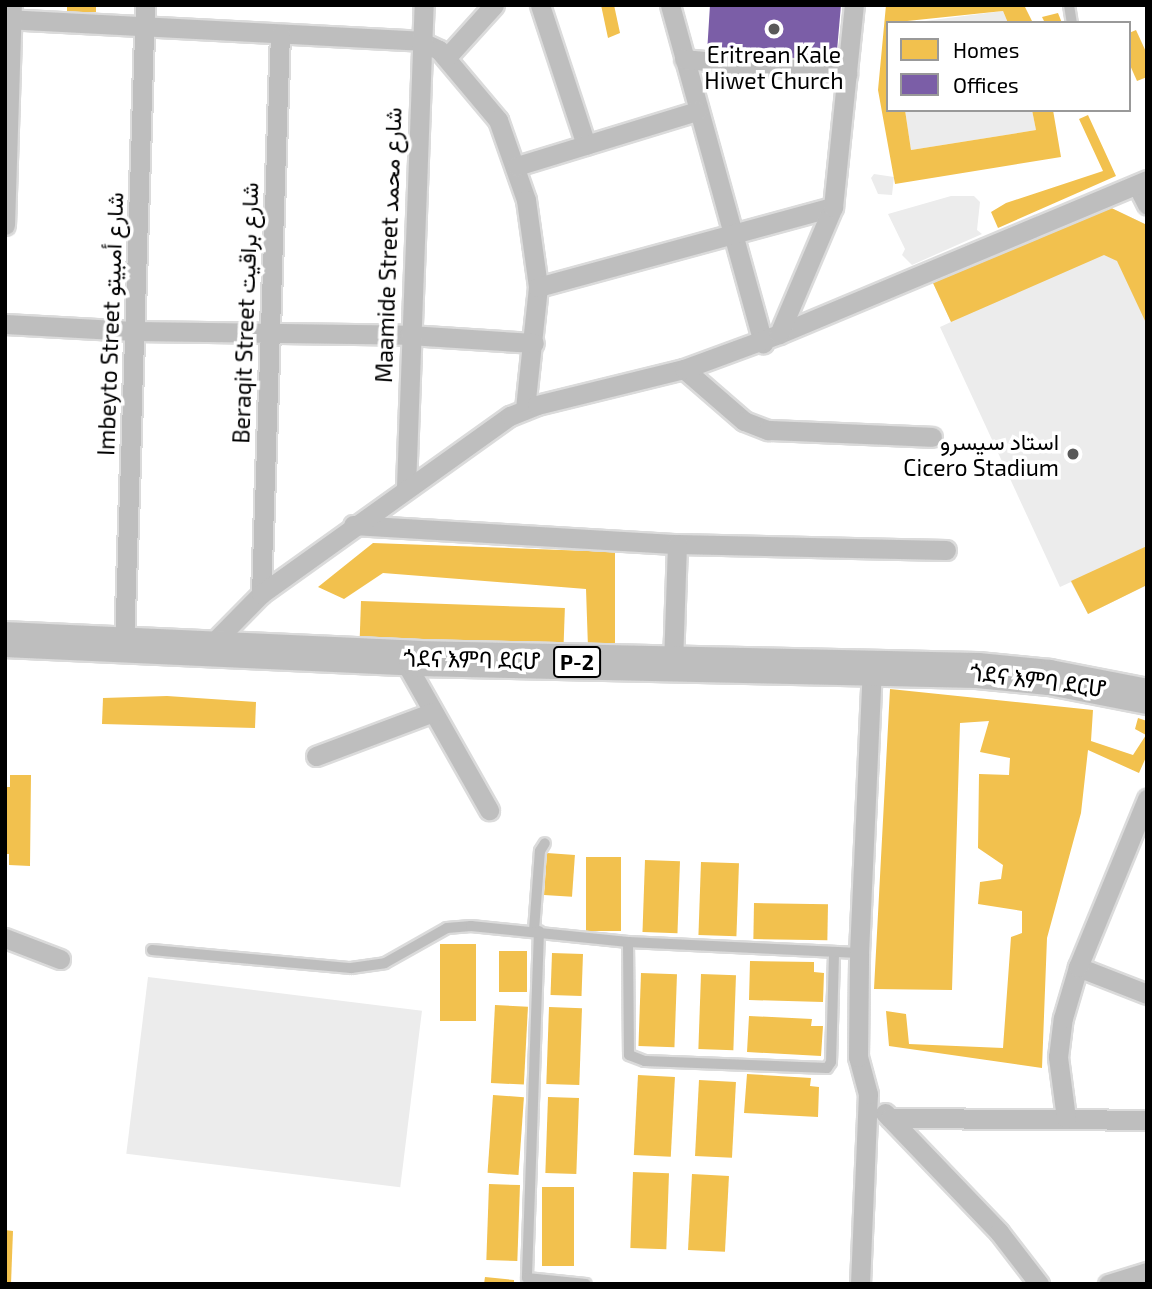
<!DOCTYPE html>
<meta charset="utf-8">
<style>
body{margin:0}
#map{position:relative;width:1152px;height:1289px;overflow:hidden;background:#fff;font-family:"Exo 2",Vazirmatn,"Noto Sans Ethiopic",sans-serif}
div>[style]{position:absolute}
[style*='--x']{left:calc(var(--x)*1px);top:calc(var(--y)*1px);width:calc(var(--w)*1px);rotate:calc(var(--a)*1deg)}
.green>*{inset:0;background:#ececec;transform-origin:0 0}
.homes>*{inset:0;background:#f2c14e;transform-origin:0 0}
.offices>*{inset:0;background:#7b5ea7}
.roads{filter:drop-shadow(2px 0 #dbdbdb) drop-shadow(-2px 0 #dbdbdb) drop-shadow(0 2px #dbdbdb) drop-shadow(0 -2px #dbdbdb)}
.lane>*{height:10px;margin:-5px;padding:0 5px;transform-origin:5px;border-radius:5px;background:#bebebe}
.street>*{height:19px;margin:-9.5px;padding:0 9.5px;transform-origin:9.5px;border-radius:9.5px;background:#bebebe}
.highway>*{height:35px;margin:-17.5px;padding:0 17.5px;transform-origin:17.5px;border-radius:17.5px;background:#bebebe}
.dots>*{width:19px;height:19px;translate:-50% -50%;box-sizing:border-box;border:4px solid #fff;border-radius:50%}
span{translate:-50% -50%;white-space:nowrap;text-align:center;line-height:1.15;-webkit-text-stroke:7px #fff;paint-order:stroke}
.shield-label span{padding:2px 5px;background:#fff;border:2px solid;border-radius:5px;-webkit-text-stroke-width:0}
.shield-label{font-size:21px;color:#000;font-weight:700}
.poi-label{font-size:23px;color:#000}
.right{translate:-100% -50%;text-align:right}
.street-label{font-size:23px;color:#000}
.frame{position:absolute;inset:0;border:7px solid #000;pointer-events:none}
.legend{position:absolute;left:886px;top:21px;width:245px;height:91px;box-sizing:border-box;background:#fff;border:2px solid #999;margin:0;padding:9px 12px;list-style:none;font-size:21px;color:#000}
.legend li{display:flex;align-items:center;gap:14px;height:35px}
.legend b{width:35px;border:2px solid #999}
</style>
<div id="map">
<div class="green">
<i style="clip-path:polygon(1003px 11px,1008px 23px,909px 23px)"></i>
<i style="clip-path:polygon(905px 110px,1032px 110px,1036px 130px,911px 150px)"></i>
<i style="clip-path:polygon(874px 174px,894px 177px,892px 195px,878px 194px,871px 178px)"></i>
<i style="clip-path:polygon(951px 196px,974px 196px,980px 202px,977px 230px,982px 234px,912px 265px,902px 255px,905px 249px,888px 214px)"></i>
<i style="clip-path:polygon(1103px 204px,1147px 225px,1147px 585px,1088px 614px,1071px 582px,1060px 587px,940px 327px,951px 322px,933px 283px)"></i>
<i style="left:148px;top:977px;width:276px;height:178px;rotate:7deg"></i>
</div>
<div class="homes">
<i style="left:67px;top:5px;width:29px;height:7px"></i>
<i style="clip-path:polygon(601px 5px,614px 5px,620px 33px,608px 38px)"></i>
<i style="clip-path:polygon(886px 5px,1024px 5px,1033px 23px,1008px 23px,1003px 11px,888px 23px,888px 110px,905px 110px,911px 150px,1036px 130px,1032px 110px,1053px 110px,1061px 157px,895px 184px,878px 90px)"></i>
<i style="clip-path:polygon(1058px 13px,1062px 23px,1045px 23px,1042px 17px)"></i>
<i style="clip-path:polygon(1136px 30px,1147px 54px,1147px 77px,1137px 81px,1129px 63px,1129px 33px)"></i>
<i style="clip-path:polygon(1088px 115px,1116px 176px,998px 228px,991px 212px,1006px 203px,1103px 171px,1079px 119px)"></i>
<i style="clip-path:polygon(1103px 204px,1147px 225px,1147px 325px,1117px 261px,1104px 255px,951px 322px,933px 283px)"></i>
<i style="clip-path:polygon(373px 543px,615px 552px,615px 647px,588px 648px,586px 589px,383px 573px,344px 599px,318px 587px)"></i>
<i style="clip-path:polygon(1147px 546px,1147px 585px,1088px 614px,1071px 581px)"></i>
<i style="left:361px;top:601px;width:204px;height:41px;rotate:2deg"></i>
<i style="clip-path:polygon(890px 689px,1093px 710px,1091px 741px,1133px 755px,1146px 735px,1135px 729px,1138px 718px,1147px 721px,1147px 755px,1139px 773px,1088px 750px,1081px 813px,1047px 938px,1042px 1068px,889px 1046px,886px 1011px,906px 1014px,909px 1044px,1003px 1048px,1011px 937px,1022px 933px,1022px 911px,978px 904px,980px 882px,1001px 879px,1003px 865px,978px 848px,979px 774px,1009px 775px,1010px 758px,980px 752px,989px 721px,960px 723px,952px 990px,874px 989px)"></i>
<i style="clip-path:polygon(167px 696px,256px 702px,255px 728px,102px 724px,103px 698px)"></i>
<i style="clip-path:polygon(10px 775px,31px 775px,30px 866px,9px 865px,9px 854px,5px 854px,5px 787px,10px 787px)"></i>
<i style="left:547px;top:853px;width:28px;height:42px;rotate:4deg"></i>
<i style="left:586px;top:857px;width:35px;height:74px"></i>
<i style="left:645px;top:860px;width:35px;height:72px;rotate:2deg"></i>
<i style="left:701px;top:862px;width:38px;height:73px;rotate:2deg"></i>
<i style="left:754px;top:903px;width:74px;height:36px;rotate:1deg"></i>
<i style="left:440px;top:944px;width:36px;height:77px"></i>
<i style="left:499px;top:951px;width:28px;height:41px"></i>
<i style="left:552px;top:953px;width:31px;height:42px;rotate:2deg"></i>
<i style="clip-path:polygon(750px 961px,814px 962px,814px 972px,824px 973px,823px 1002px,749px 1000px)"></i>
<i style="left:641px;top:973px;width:36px;height:73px;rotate:2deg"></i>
<i style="left:701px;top:974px;width:35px;height:75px;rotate:2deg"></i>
<i style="left:495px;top:1005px;width:33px;height:78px;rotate:3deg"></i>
<i style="left:549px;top:1007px;width:33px;height:77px;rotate:2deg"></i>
<i style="clip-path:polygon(749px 1016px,812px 1019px,811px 1026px,823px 1026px,821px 1056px,747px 1052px)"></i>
<i style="clip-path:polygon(747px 1074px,811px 1078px,810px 1086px,819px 1087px,818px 1117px,744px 1113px)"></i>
<i style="left:638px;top:1075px;width:37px;height:80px;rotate:3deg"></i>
<i style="left:699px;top:1080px;width:37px;height:76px;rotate:3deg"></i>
<i style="left:493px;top:1095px;width:31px;height:78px;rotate:4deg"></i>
<i style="left:548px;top:1097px;width:31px;height:76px;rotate:2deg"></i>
<i style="left:633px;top:1172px;width:36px;height:76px;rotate:2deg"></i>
<i style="left:692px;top:1174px;width:37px;height:76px;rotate:3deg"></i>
<i style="left:489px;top:1184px;width:31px;height:76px;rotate:2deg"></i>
<i style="left:542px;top:1187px;width:32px;height:79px"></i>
<i style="clip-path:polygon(5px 1230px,13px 1231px,11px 1284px,5px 1284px)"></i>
<i style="clip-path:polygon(485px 1277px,514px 1280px,514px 1284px,484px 1284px)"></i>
</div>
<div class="offices">
<i style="clip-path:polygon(710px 5px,841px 5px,836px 62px,707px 53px)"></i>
</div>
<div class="roads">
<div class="lane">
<i style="--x:1069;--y:5;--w:18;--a:81"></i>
<i style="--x:534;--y:930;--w:79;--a:-85.7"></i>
<i style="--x:540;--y:851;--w:9;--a:-58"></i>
<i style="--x:539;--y:931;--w:347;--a:92"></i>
<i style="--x:527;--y:1278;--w:59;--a:5.8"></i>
<i style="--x:628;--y:942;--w:113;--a:89.5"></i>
<i style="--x:629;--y:1055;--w:17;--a:21"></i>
<i style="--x:645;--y:1061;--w:182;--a:2.2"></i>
<i style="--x:827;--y:1068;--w:7;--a:-56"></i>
<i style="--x:831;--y:1062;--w:110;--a:-88.4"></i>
<i style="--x:152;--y:950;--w:200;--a:5.2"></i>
<i style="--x:351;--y:968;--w:34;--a:-8"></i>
<i style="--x:385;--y:963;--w:71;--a:-29.4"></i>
<i style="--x:447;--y:928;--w:24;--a:-5"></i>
<i style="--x:471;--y:926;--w:158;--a:5.8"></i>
<i style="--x:628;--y:942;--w:231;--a:2.7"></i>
</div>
<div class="street">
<i style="--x:540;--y:5;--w:147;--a:71.8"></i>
<i style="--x:670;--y:5;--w:351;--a:74.6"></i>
<i style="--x:5;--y:19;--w:416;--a:3"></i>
<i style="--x:420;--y:41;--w:21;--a:25"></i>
<i style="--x:439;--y:50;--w:92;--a:49.9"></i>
<i style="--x:498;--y:120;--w:85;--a:70.7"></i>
<i style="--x:526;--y:200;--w:88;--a:82.1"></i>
<i style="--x:538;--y:287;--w:123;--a:96.1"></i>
<i style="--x:447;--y:57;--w:70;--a:-47.9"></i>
<i style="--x:684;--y:59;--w:164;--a:5.3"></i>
<i style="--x:517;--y:166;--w:188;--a:-17"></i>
<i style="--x:1137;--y:185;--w:22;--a:63"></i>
<i style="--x:5;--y:225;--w:220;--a:-88.2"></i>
<i style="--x:538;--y:287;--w:306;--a:-15.2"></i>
<i style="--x:5;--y:324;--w:129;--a:3.1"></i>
<i style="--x:134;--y:331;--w:275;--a:0.8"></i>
<i style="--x:409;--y:335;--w:125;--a:3.7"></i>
<i style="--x:779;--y:334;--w:399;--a:-22.7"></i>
<i style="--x:684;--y:369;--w:79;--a:40.9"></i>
<i style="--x:744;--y:421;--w:26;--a:21"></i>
<i style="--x:768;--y:430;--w:164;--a:2.4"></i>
<i style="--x:406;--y:487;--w:482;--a:-87.9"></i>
<i style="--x:353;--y:525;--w:325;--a:3.4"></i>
<i style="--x:677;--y:544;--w:269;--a:1.3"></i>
<i style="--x:261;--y:594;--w:560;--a:-88.06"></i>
<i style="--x:124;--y:644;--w:639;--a:-88.12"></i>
<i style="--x:207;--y:649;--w:77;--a:-45.5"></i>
<i style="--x:261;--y:594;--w:306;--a:-35.6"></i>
<i style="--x:510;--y:416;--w:29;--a:-22"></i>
<i style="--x:537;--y:405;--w:151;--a:-13.8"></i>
<i style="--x:684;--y:369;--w:101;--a:-20.2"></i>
<i style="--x:779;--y:334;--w:138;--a:-67"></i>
<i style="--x:833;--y:207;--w:203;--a:-84.1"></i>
<i style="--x:403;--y:658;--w:175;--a:60.5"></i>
<i style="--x:673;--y:664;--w:120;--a:-88.1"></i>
<i style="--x:316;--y:756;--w:125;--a:-20.6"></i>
<i style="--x:5;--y:938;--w:59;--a:20.9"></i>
<i style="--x:1078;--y:967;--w:74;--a:21.4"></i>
<i style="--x:885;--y:1113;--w:165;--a:46.2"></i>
<i style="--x:999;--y:1232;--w:66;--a:52.4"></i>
<i style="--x:890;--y:1118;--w:257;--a:0.4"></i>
<i style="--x:1066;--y:1118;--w:62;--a:-97.5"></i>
<i style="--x:1058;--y:1057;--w:39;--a:-83"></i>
<i style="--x:1063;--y:1018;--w:53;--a:-73.6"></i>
<i style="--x:1078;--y:967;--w:182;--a:-67.7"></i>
<i style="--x:860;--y:1284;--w:190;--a:-87.6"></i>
<i style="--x:868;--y:1094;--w:38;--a:-105"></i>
<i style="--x:858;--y:1057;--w:104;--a:-89.4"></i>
<i style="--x:859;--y:953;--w:283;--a:-87.4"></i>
<i style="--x:1108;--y:1284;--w:41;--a:-17.1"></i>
</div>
<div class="highway">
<i style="--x:5;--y:639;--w:411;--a:2.6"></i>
<i style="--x:416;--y:658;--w:561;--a:1.23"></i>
<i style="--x:977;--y:670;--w:72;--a:5.6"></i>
<i style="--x:1049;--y:677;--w:100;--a:11"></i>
</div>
</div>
<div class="dots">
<i style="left:774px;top:29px;background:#595959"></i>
<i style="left:1073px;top:454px;background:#595959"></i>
</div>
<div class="shield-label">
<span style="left:577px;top:662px">P-2</span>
</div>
<div class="poi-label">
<span style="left:774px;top:67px">Eritrean Kale<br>Hiwet Church</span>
<span class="right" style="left:1059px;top:454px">استاد سيسرو<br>Cicero Stadium</span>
</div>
<div class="street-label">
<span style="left:388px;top:245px;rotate:-88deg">Maamide Street شارع محمد</span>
<span style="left:245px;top:313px;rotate:-88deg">Beraqit Street شارع براقيت</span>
<span style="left:110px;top:324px;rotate:-88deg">Imbeyto Street شارع أمبيتو</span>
<span style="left:472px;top:659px;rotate:1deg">ጎደና እምባ ደርሆ</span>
<span style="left:1038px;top:680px;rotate:7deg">ጎደና እምባ ደርሆ</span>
</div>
<div class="frame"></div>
<ul class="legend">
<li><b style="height:19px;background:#f2c14e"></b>Homes</li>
<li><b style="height:19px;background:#7b5ea7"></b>Offices</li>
</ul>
</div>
